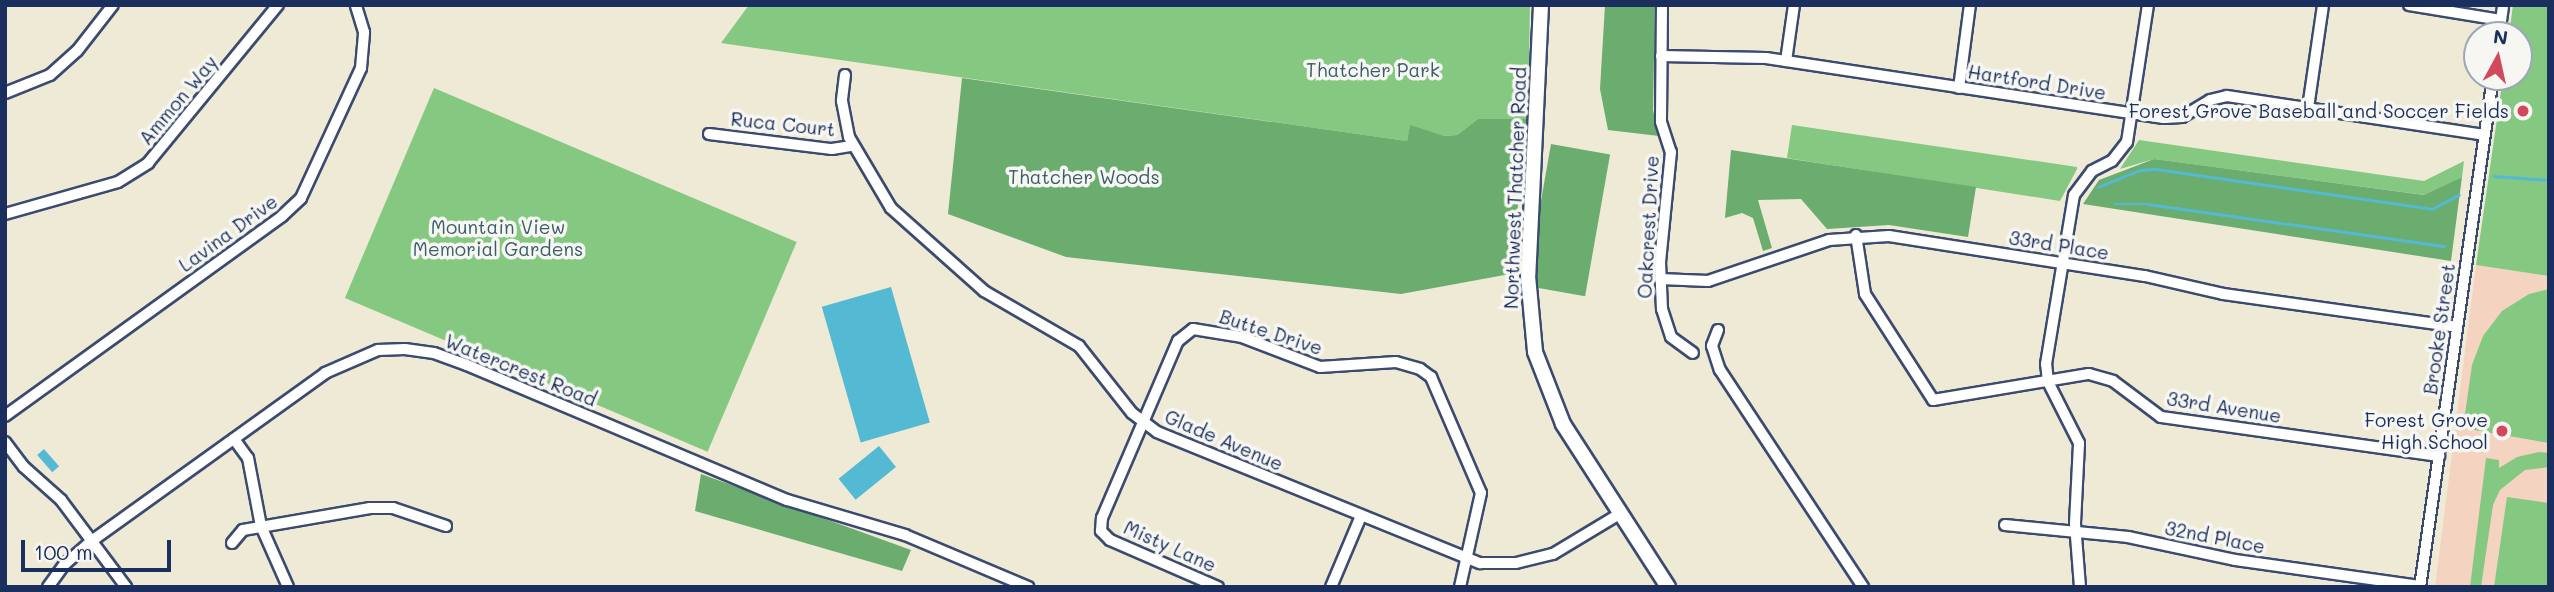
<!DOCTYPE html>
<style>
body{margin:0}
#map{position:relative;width:2554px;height:592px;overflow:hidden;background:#efead5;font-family:Mali,sans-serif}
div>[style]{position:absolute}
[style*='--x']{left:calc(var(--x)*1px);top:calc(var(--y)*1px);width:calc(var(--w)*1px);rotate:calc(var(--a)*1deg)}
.built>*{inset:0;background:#f4d3c0}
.green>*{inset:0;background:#84c881;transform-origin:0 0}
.forest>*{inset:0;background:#6bac6f;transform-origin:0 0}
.water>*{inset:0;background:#54bad3;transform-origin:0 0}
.stream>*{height:2.5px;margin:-1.25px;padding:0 1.25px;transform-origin:1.25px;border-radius:1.25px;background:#54bad3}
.roads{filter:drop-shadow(2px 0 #3b4b70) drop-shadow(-2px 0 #3b4b70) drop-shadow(0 2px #3b4b70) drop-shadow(0 -2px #3b4b70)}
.minor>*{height:10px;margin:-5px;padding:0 5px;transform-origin:5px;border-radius:5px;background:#fff}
.tertiary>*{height:14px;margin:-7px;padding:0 7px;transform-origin:7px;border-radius:7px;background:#fff}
.dots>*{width:19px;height:19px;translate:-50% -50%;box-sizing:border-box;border:4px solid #f6f6f2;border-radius:50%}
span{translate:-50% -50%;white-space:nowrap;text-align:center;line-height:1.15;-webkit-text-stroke:7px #f6f6f2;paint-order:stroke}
.park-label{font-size:19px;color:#3a5d68}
.street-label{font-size:19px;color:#1b2f5e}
.poi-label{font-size:19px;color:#1b2f5e}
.right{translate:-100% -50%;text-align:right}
.frame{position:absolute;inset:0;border:7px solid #1b2f5e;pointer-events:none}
.north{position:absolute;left:2463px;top:21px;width:70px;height:70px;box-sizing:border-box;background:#f6f6f2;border:2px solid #9ea6b7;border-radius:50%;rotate:8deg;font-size:19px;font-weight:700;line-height:28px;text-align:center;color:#1b2f5e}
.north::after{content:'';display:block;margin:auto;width:24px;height:32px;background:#d1495b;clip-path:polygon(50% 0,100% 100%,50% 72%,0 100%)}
.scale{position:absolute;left:21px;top:540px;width:150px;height:32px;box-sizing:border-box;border:4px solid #1b2f5e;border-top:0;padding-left:9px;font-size:21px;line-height:24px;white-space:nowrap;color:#1b2f5e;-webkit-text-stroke:5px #f6f6f2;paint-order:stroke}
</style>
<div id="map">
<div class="built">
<i style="clip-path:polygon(2476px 265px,2549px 276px,2549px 587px,2435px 587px)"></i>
</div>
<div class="green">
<i style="clip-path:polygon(749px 5px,1530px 5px,1528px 119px,1478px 119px,1457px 135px,1443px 136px,1410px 126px,1407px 141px,721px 43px)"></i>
<i style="clip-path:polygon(2513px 5px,2549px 5px,2549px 276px,2476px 265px,2503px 77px,2519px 77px,2519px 35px,2509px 35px)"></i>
<i style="left:434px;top:88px;width:394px;height:228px;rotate:23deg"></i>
<i style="clip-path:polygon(1792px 125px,2077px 167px,2077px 169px,2060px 201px,1787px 158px)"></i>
<i style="clip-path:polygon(2139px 140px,2424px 181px,2464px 161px,2462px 177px,2425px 195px,2154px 159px,2120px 169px)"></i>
<i style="clip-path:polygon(2549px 289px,2549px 443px,2463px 428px,2472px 365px,2483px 336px,2502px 311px,2529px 294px)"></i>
<i style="clip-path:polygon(2539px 452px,2549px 453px,2549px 467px,2525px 470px,2500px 490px,2493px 505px,2481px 587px,2470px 587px,2486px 458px,2499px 460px,2499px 468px,2517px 457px)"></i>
<i style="clip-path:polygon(2507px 497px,2549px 503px,2549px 587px,2494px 587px)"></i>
</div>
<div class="forest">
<i style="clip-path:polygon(1605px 5px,1655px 5px,1653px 110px,1659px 136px,1608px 130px,1600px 89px)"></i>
<i style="clip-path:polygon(962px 78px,1407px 141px,1410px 125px,1444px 136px,1457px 135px,1478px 119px,1528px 119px,1510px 274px,1401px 294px,1066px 257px,948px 214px)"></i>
<i style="left:1551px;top:144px;width:60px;height:144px;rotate:10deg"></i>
<i style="clip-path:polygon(1731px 150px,1976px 187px,1968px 237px,1889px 225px,1827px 229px,1801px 199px,1758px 200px,1772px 248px,1763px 251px,1753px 218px,1742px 213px,1725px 218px)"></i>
<i style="clip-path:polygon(2154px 159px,2424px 195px,2462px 177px,2451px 261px,2083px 204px,2099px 180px)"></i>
<i style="clip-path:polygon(701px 474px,911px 550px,902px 571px,695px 511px)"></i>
</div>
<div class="water">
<i style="left:891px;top:287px;width:141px;height:72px;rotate:74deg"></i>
<i style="left:879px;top:446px;width:27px;height:52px;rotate:51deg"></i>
<i style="left:44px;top:449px;width:23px;height:9px;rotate:49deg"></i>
</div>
<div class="stream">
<i style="--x:2494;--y:176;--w:55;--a:4.2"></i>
<i style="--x:2098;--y:187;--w:45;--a:-22"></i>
<i style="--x:2140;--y:170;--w:16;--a:-4"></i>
<i style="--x:2156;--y:169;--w:279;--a:8.2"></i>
<i style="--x:2432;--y:209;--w:30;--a:-28"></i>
<i style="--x:2115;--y:204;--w:33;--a:0"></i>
<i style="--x:2148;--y:204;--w:299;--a:8.1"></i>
</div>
<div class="roads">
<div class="minor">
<i style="--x:1662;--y:5;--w:117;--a:90.5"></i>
<i style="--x:1661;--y:122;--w:32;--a:72"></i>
<i style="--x:1671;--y:152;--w:111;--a:95.7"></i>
<i style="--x:1660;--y:262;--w:47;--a:87.6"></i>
<i style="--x:1662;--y:309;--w:29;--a:72"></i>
<i style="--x:1671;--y:337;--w:27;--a:36"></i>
<i style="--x:2409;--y:5;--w:93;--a:9.3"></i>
<i style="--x:2499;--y:35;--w:30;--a:-82"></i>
<i style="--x:1661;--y:56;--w:105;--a:1.1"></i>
<i style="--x:1766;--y:58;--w:402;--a:8.6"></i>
<i style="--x:2164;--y:118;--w:18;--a:-3"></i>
<i style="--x:2182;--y:117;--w:33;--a:-31"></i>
<i style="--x:2210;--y:100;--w:17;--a:-13"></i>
<i style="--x:2227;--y:96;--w:260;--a:8.6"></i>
<i style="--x:1786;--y:61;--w:57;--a:-81.9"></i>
<i style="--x:845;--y:75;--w:26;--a:97"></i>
<i style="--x:842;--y:101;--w:37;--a:79"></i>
<i style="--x:849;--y:137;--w:82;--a:59.4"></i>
<i style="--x:891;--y:208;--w:125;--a:41.7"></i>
<i style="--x:984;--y:291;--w:110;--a:30.1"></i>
<i style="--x:1079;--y:346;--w:85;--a:51.7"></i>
<i style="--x:1132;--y:413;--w:31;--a:37"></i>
<i style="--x:1157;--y:432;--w:349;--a:22.1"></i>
<i style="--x:1480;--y:563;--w:36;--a:0"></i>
<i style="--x:1516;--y:563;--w:38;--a:-14"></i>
<i style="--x:1553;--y:554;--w:79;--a:-31.1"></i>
<i style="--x:1959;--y:88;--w:84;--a:-82.5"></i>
<i style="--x:5;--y:93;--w:48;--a:-21.8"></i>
<i style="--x:50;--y:75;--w:36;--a:-42"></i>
<i style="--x:77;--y:51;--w:58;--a:-52"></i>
<i style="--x:2308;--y:108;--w:104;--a:-81.7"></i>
<i style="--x:709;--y:134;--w:124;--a:7"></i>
<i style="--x:832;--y:149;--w:20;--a:-9"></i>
<i style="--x:5;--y:214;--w:117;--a:-15.8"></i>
<i style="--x:118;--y:182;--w:36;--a:-32"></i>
<i style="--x:148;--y:163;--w:205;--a:-50.6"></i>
<i style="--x:1856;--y:235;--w:60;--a:81.3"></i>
<i style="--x:1865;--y:294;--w:126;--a:57.3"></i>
<i style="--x:1933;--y:400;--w:158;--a:-9.5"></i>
<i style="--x:2089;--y:374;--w:25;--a:16"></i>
<i style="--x:2113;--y:381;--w:60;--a:36.9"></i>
<i style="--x:2161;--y:417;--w:281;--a:8"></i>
<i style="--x:1660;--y:279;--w:48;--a:2.4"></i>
<i style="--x:1708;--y:281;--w:128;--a:-18.7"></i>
<i style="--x:1829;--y:240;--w:60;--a:-3.8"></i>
<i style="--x:1889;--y:236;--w:259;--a:8.9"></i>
<i style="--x:2145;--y:276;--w:80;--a:13"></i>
<i style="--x:2223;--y:294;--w:236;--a:8"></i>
<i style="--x:1718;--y:330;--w:17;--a:111"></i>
<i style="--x:1712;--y:346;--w:25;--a:72"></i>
<i style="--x:1720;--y:370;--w:260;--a:56.6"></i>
<i style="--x:5;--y:416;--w:342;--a:-35.8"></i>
<i style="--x:282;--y:216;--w:26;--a:-43"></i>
<i style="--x:301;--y:198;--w:143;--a:-65.2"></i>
<i style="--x:361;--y:68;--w:36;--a:-85"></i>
<i style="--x:364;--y:32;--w:28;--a:-107"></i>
<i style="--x:234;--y:439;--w:24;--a:54"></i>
<i style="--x:248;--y:458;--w:69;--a:79.2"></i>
<i style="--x:261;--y:526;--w:67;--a:66.1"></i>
<i style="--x:5;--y:442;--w:31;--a:53"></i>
<i style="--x:24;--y:467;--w:50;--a:41.7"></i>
<i style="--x:61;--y:500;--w:109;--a:53.2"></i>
<i style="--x:2005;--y:525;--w:124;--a:5.6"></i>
<i style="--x:2128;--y:537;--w:109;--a:12.1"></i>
<i style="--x:2235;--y:560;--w:187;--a:8"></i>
<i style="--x:232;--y:543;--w:17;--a:-50"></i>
<i style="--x:243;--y:530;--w:129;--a:-9.8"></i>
<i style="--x:370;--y:508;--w:23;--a:0"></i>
<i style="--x:393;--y:508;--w:56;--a:18.8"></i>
<i style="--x:48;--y:587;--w:29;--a:-54"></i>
<i style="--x:65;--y:564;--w:37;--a:-41"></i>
<i style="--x:93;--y:540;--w:286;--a:-35.7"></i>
<i style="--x:325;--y:373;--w:58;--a:-23.5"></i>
<i style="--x:378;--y:350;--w:27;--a:-2"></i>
<i style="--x:405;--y:349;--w:29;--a:8"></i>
<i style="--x:434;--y:353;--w:35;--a:20"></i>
<i style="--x:467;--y:365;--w:347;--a:22.9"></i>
<i style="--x:787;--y:500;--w:123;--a:16.5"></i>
<i style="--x:905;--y:535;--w:134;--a:22.9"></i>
<i style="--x:1218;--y:587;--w:118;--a:-156.5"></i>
<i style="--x:1110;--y:540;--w:13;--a:-135"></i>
<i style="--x:1101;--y:531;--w:13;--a:-86"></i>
<i style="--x:1102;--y:518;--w:193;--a:-66.8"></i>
<i style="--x:1178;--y:341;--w:19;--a:-39"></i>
<i style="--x:1193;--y:329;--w:50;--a:9.3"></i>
<i style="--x:1242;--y:337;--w:84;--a:21"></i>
<i style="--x:1320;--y:367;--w:76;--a:-3.8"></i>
<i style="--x:1396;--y:362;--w:25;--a:16"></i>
<i style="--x:1420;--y:369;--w:14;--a:36"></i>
<i style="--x:1431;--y:377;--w:126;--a:66.7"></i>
<i style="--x:1481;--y:493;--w:96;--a:102.6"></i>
<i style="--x:1331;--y:587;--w:77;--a:-67.1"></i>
<i style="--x:2080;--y:587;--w:64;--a:-94.5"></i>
<i style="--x:2075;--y:523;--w:80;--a:-87.1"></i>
<i style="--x:2079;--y:443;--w:68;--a:-116.9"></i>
<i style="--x:2048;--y:382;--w:18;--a:-96"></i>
<i style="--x:2046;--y:364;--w:171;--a:-80.6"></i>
<i style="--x:2074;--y:195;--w:30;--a:-53"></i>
<i style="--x:2092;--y:171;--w:22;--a:-27"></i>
<i style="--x:2112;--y:161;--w:24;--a:-52"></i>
<i style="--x:2127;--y:142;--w:139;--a:-81.3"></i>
<i style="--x:2420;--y:587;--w:515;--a:-81.85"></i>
</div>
<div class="tertiary">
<i style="--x:1541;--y:5;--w:271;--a:92.7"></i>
<i style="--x:1528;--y:276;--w:76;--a:84.7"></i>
<i style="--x:1535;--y:352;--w:77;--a:68.7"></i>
<i style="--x:1563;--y:424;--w:194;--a:57.2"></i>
</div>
</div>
<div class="dots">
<i style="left:2523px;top:111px;background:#d1495b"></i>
<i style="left:2502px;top:431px;background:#d1495b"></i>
</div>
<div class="park-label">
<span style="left:1373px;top:70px">Thatcher Park</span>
<span style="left:1084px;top:177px">Thatcher Woods</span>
<span style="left:498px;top:238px">Mountain View<br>Memorial Gardens</span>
</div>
<div class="street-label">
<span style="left:2037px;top:82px;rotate:9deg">Hartford Drive</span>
<span style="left:178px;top:100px;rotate:-50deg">Ammon Way</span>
<span style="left:783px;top:124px;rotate:6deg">Ruca Court</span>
<span style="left:1515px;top:188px;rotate:-88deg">Northwest Thatcher Road</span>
<span style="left:1648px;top:227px;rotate:-87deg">Oakcrest Drive</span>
<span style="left:228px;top:233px;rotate:-36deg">Lavina Drive</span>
<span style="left:2059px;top:245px;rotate:9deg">33rd Place</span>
<span style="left:2439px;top:329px;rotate:-82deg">Brooke Street</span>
<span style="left:1271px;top:332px;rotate:18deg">Butte Drive</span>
<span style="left:521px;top:370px;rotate:22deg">Watercrest Road</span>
<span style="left:2224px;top:407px;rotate:9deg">33rd Avenue</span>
<span style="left:1224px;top:440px;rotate:23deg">Glade Avenue</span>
<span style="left:2215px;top:537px;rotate:11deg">32nd Place</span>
<span style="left:1170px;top:546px;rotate:24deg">Misty Lane</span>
</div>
<div class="poi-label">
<span class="right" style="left:2509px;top:111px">Forest Grove Baseball and Soccer Fields</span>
<span class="right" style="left:2488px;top:431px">Forest Grove<br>High School</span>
</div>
<div class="frame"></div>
<div class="north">N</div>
<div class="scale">100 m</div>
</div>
